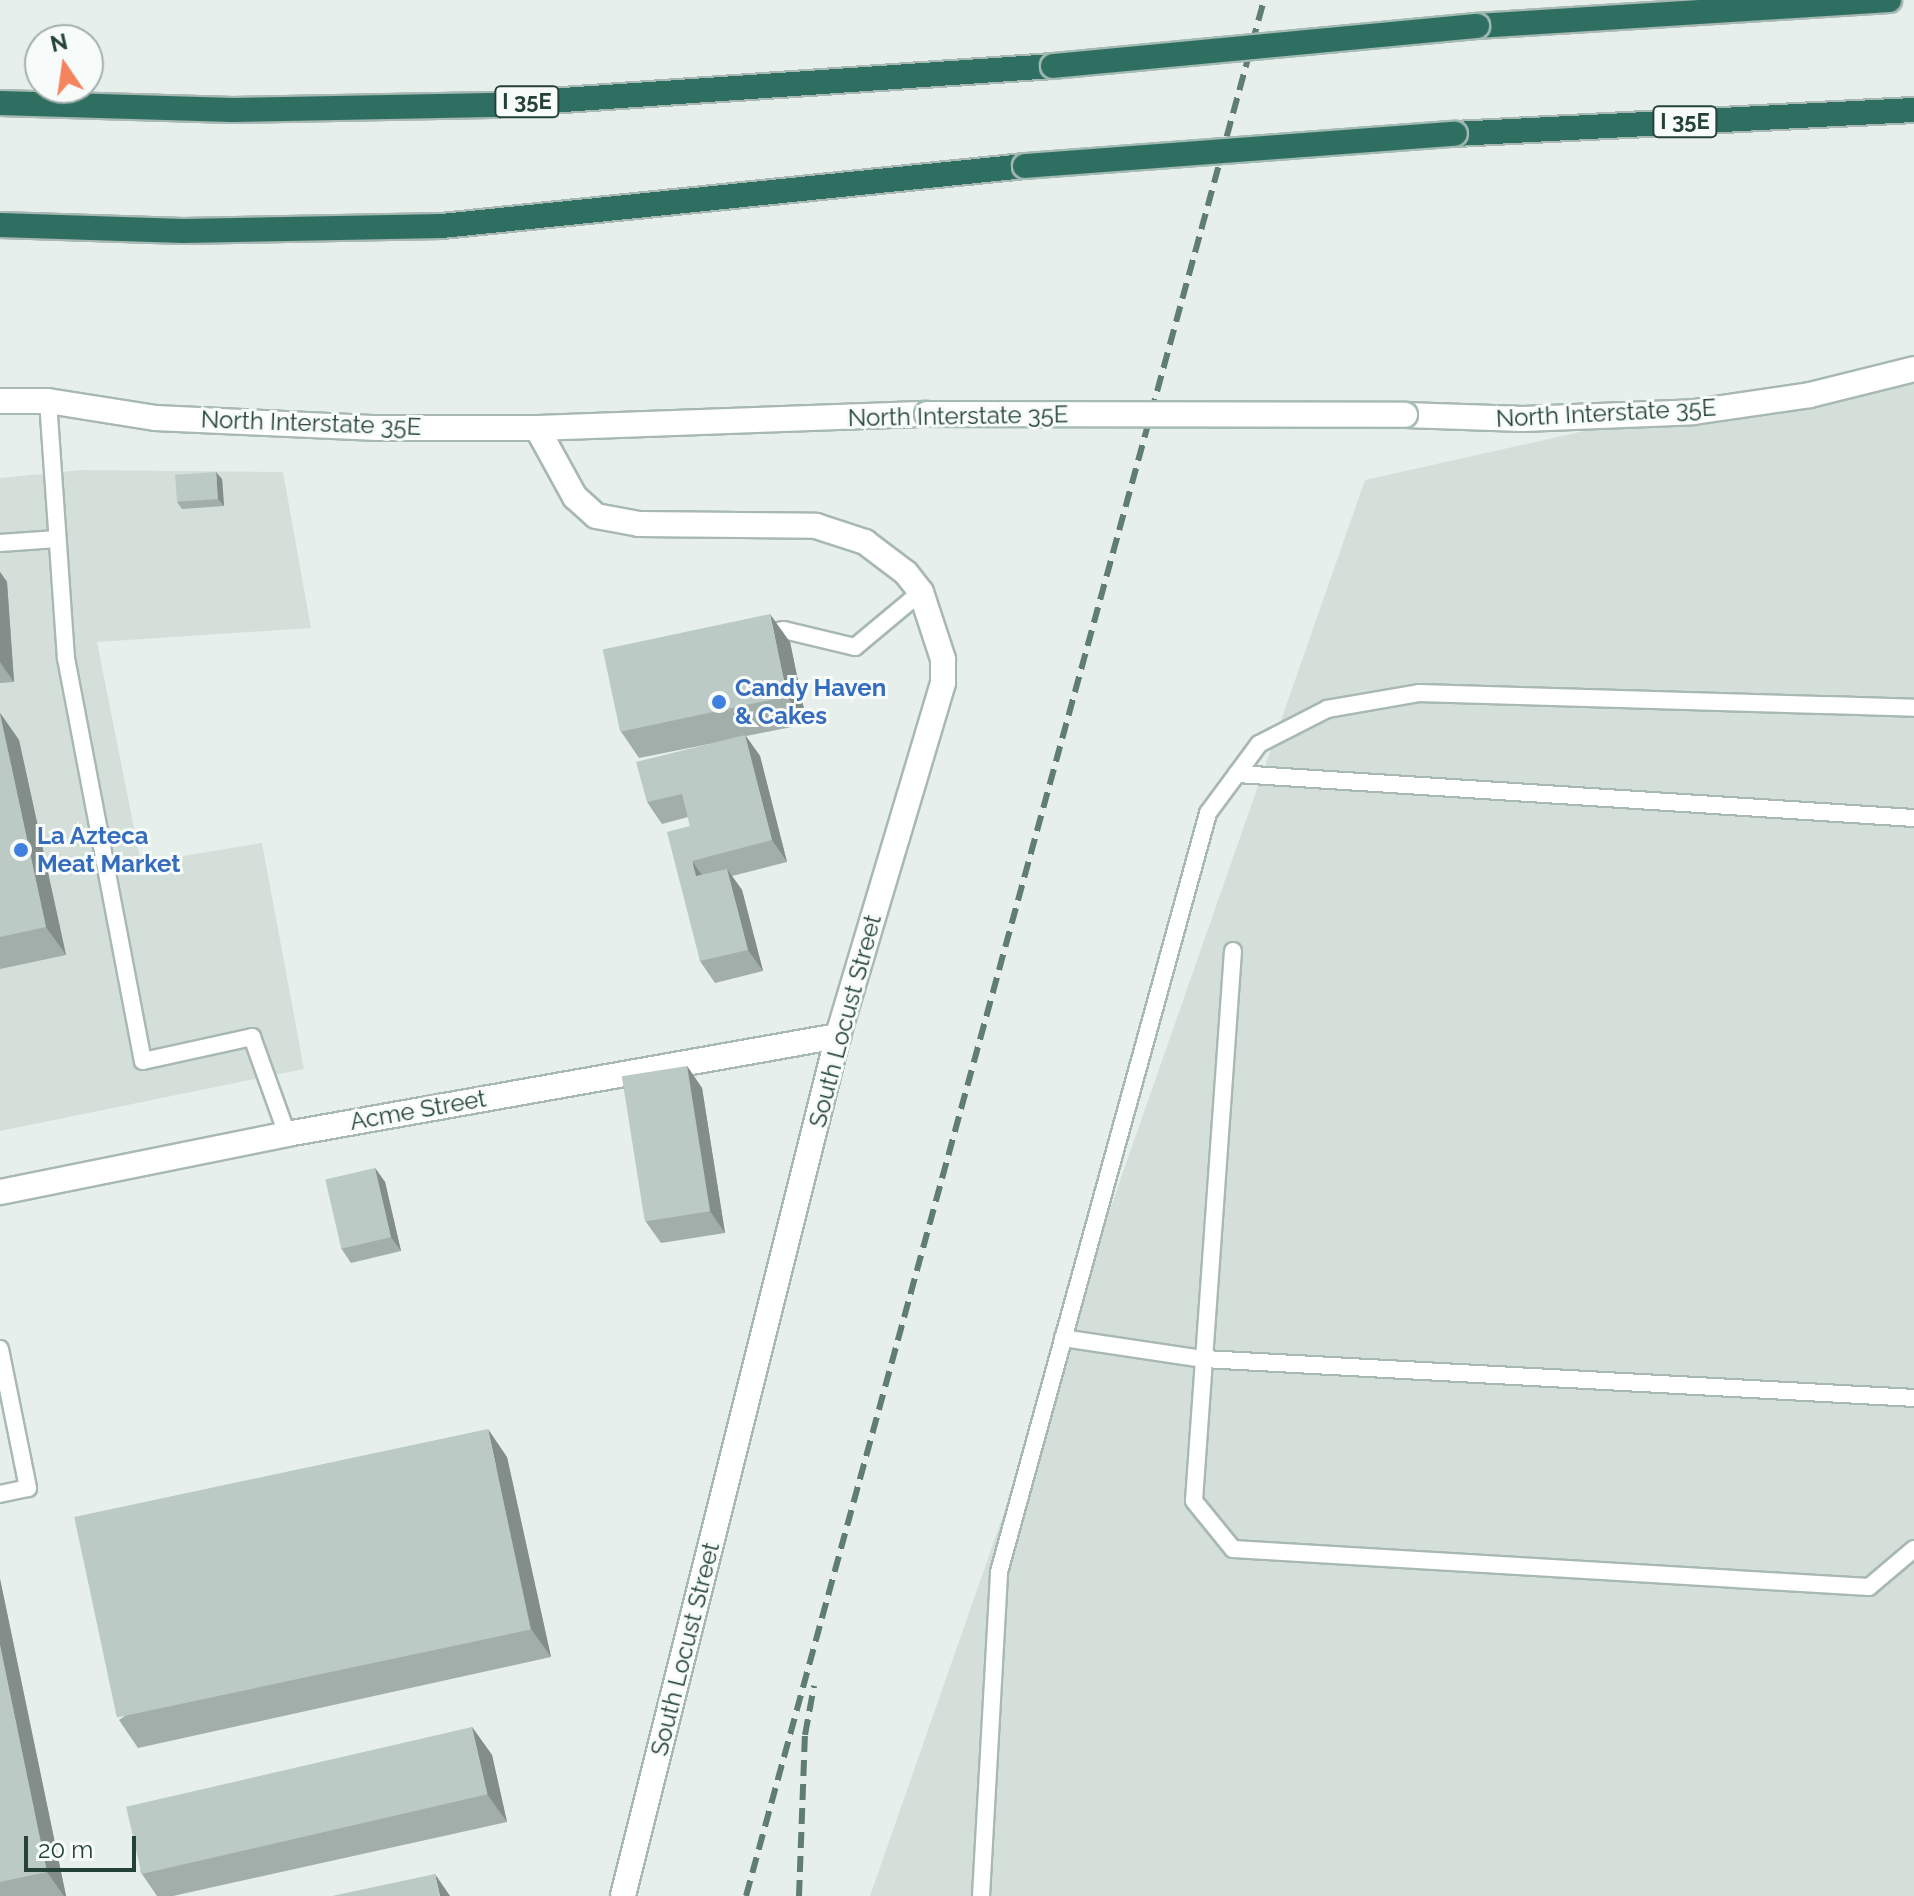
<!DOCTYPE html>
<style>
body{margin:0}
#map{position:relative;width:1914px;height:1896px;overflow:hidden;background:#e6efeb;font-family:Raleway,sans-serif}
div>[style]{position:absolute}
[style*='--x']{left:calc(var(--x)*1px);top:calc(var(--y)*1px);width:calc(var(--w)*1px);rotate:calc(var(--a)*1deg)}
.built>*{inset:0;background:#d4dfda}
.roads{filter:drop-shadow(2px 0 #a8b8b2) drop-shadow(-2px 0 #a8b8b2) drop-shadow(0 2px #a8b8b2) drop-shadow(0 -2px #a8b8b2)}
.lane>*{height:16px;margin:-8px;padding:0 8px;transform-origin:8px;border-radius:8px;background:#fff}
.street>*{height:24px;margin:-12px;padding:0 12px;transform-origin:12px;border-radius:12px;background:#fff}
.secondary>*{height:24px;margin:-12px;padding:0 12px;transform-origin:12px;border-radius:12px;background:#fff}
.highway>*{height:24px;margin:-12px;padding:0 12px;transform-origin:12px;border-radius:12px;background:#2f6f62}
.rail>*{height:6px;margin-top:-3px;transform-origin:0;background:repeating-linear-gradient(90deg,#5f7d75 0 16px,transparent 0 24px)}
.bridges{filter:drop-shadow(2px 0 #a4bbb3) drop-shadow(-2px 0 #a4bbb3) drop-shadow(0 2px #a4bbb3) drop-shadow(0 -2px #a4bbb3)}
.secondary-bridge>*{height:24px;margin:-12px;padding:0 12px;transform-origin:12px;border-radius:12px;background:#fff}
.highway-bridge>*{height:24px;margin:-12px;padding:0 12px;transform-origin:12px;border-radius:12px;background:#2f6f62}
.wall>*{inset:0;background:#a1aea9}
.shaded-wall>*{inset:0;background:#838d89}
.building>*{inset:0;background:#bbcac4;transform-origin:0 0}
.dots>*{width:22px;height:22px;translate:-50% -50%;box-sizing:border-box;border:4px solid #f7fbf9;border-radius:50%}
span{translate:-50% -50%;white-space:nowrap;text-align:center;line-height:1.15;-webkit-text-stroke:6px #f7fbf9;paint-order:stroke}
.shield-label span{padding:2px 6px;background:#f7fbf9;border:2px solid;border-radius:6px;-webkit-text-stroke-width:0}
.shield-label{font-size:22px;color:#24423a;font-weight:700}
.street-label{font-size:24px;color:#24423a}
.shop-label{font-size:24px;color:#366cbe;font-weight:700}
.left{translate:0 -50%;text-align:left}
.north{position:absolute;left:24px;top:24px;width:80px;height:80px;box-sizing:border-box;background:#f7fbf9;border:2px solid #a3b1ad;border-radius:50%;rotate:347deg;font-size:22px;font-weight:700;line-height:32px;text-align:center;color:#24423a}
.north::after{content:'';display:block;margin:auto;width:28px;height:36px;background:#f4845f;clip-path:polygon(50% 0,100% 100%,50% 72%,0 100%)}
.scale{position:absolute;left:24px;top:1836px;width:112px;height:36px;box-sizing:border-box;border:4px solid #24423a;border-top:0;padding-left:10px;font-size:24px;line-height:28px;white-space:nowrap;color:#24423a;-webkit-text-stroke:6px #f7fbf9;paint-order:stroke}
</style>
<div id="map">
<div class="built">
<i style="clip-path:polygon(1914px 357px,1914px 1896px,870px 1896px,1365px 480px)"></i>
<i style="clip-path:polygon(82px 470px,283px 472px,311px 628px,97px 642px,141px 863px,262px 843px,304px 1069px,0 1131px,0 478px)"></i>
</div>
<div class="roads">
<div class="lane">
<i style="--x:48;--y:401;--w:258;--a:86"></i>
<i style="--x:66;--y:658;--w:410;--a:79.2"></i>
<i style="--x:143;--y:1061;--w:112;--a:-12.4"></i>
<i style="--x:252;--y:1037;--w:103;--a:70.2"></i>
<i style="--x:0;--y:543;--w:57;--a:-4"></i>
<i style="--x:761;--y:633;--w:23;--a:-7"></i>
<i style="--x:784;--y:630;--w:73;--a:13.5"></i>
<i style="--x:855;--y:647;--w:86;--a:-39.8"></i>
<i style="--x:1237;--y:774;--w:678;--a:3.72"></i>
<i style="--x:1233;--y:951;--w:551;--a:94.06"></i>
<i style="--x:1194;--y:1501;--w:62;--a:50.9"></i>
<i style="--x:1233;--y:1549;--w:637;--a:3.42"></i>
<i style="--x:1869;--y:1587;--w:59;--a:-40.2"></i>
<i style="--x:1063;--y:1338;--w:143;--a:8.5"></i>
<i style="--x:1204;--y:1359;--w:711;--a:3.14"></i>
<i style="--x:0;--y:1349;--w:142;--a:78.6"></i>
<i style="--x:28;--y:1488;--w:29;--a:168"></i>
<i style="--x:981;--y:1896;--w:324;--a:-86.8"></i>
<i style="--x:999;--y:1572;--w:787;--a:-74.6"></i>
<i style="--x:1208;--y:813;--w:86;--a:-53.5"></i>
<i style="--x:1259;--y:744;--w:76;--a:-27.2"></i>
<i style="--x:1327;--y:709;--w:93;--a:-9.9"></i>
<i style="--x:1419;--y:693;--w:495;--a:1.7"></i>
</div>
<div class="street">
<i style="--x:537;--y:428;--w:79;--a:61.2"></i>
<i style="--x:575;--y:497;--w:28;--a:42"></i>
<i style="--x:596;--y:516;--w:44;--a:10.5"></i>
<i style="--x:639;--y:524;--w:177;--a:0.6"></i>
<i style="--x:816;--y:526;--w:52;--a:18.1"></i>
<i style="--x:865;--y:542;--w:51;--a:37.1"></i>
<i style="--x:906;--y:573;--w:24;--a:52"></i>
<i style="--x:921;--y:592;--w:71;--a:71.8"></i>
<i style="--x:943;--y:659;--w:24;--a:90"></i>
<i style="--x:943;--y:683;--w:368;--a:106.6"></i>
<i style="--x:838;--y:1036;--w:886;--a:104.04"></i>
<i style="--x:0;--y:1192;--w:293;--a:-11.4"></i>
<i style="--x:287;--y:1134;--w:560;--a:-10.09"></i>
</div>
<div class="secondary">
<i style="--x:0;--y:401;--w:48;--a:0"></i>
<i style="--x:48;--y:401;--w:108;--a:9"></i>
<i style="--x:155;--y:418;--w:223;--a:2.6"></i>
<i style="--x:378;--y:428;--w:159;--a:0"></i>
<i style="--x:537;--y:428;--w:390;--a:-2.1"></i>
<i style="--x:1405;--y:415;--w:118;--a:1.9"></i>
<i style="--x:1523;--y:419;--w:171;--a:-2.3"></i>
<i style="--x:1694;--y:412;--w:117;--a:-8.3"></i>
<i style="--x:1810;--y:395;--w:107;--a:-14"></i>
</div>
<div class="highway">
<i style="--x:1477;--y:26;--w:413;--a:-3.6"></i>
<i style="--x:0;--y:103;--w:233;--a:1.7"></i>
<i style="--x:233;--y:110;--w:258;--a:-1.1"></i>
<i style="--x:491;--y:105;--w:563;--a:-3.97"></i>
<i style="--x:1455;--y:134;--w:460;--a:-3"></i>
<i style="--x:0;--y:225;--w:183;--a:1.9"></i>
<i style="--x:183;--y:231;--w:259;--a:-1.1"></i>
<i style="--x:442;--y:226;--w:586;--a:-5.88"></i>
</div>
</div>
<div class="rail">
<i style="--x:746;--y:1896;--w:1965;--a:-74.72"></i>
<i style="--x:799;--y:1896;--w:161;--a:-87.9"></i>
<i style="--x:805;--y:1735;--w:50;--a:-79.6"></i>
</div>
<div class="bridges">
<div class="secondary-bridge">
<i style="--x:927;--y:414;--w:478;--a:0.1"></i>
</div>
<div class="highway-bridge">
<i style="--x:1053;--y:66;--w:426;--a:-5.4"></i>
<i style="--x:1025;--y:166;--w:431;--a:-4.3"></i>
</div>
</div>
<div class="wall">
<i style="clip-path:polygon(222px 479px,224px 506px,182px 509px,177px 502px)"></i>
<i style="clip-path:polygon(0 572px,7px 582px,14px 682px,0 683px)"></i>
<i style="clip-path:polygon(790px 642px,807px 724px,746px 736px,760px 756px,787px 862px,732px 876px,742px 890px,763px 971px,715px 983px,700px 961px,690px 826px,688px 817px,662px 824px,647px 802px,709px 744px,639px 758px,620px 730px)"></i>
<i style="clip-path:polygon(0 713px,19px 740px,66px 955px,0 969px)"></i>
<i style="clip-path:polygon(687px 1066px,702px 1088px,725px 1233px,661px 1243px,646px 1222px)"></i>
<i style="clip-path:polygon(375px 1168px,385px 1182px,401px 1251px,351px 1263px,341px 1248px)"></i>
<i style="clip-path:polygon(507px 1457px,551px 1657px,138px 1748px,119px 1720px)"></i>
<i style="clip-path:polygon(0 1579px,66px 1896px,0 1896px)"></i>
<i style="clip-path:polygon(472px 1727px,492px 1755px,507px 1822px,173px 1896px,157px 1896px,140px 1871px)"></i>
</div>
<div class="shaded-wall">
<i style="clip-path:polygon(216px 472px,222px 479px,224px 506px,218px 499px)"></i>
<i style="clip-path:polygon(0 572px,7px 582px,14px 682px,0 662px)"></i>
<i style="clip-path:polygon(770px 614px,790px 642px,807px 724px,787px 696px)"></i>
<i style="clip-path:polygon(0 713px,19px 740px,66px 955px,46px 927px)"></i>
<i style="clip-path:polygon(745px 735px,760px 756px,787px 862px,772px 840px)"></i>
<i style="clip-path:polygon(692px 861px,707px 882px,696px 876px)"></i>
<i style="clip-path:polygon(727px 869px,742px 890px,763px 971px,748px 950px)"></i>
<i style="clip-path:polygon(687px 1066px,702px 1088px,725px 1233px,710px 1211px)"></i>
<i style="clip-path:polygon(375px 1168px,385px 1182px,401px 1251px,391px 1237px)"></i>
<i style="clip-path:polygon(488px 1429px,507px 1457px,551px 1657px,531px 1629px)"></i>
<i style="clip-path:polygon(0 1579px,66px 1896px,64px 1896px,47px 1872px,0 1645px)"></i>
<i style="clip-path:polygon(472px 1727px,492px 1755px,507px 1822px,487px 1794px)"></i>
<i style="clip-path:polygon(435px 1874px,450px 1896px,440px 1896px)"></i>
</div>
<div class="building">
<i style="left:216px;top:472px;width:27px;height:41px;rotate:86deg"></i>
<i style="left:770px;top:614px;width:84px;height:171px;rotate:78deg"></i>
<i style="clip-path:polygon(0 714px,46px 927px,0 937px)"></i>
<i style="clip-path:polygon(745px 735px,772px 840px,692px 861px,696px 876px,727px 869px,748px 950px,700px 961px,667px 832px,690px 826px,682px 794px,647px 802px,636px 762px)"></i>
<i style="left:687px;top:1066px;width:147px;height:66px;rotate:81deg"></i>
<i style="left:375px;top:1168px;width:71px;height:51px;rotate:77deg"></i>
<i style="left:488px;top:1429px;width:205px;height:423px;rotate:78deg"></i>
<i style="clip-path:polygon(0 1645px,47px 1872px,0 1882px)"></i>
<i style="left:472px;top:1727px;width:69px;height:355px;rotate:77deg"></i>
<i style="clip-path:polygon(435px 1874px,440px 1896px,332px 1896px)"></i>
</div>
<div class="dots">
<i style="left:719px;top:702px;background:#3f7fe0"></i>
<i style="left:21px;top:850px;background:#3f7fe0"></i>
</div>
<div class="shield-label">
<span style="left:527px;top:102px">I 35E</span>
<span style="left:1685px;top:122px">I 35E</span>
</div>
<div class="street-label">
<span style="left:1606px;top:413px;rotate:-3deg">North Interstate 35E</span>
<span style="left:958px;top:416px;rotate:-1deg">North Interstate 35E</span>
<span style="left:311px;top:423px;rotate:2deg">North Interstate 35E</span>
<span style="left:845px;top:1021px;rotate:-75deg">South Locust Street</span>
<span style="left:418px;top:1110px;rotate:-10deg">Acme Street</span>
<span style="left:685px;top:1649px;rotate:-76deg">South Locust Street</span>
</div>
<div class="shop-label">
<span class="left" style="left:735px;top:702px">Candy Haven<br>&amp; Cakes</span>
<span class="left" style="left:37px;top:850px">La Azteca<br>Meat Market</span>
</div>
<div class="north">N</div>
<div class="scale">20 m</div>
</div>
